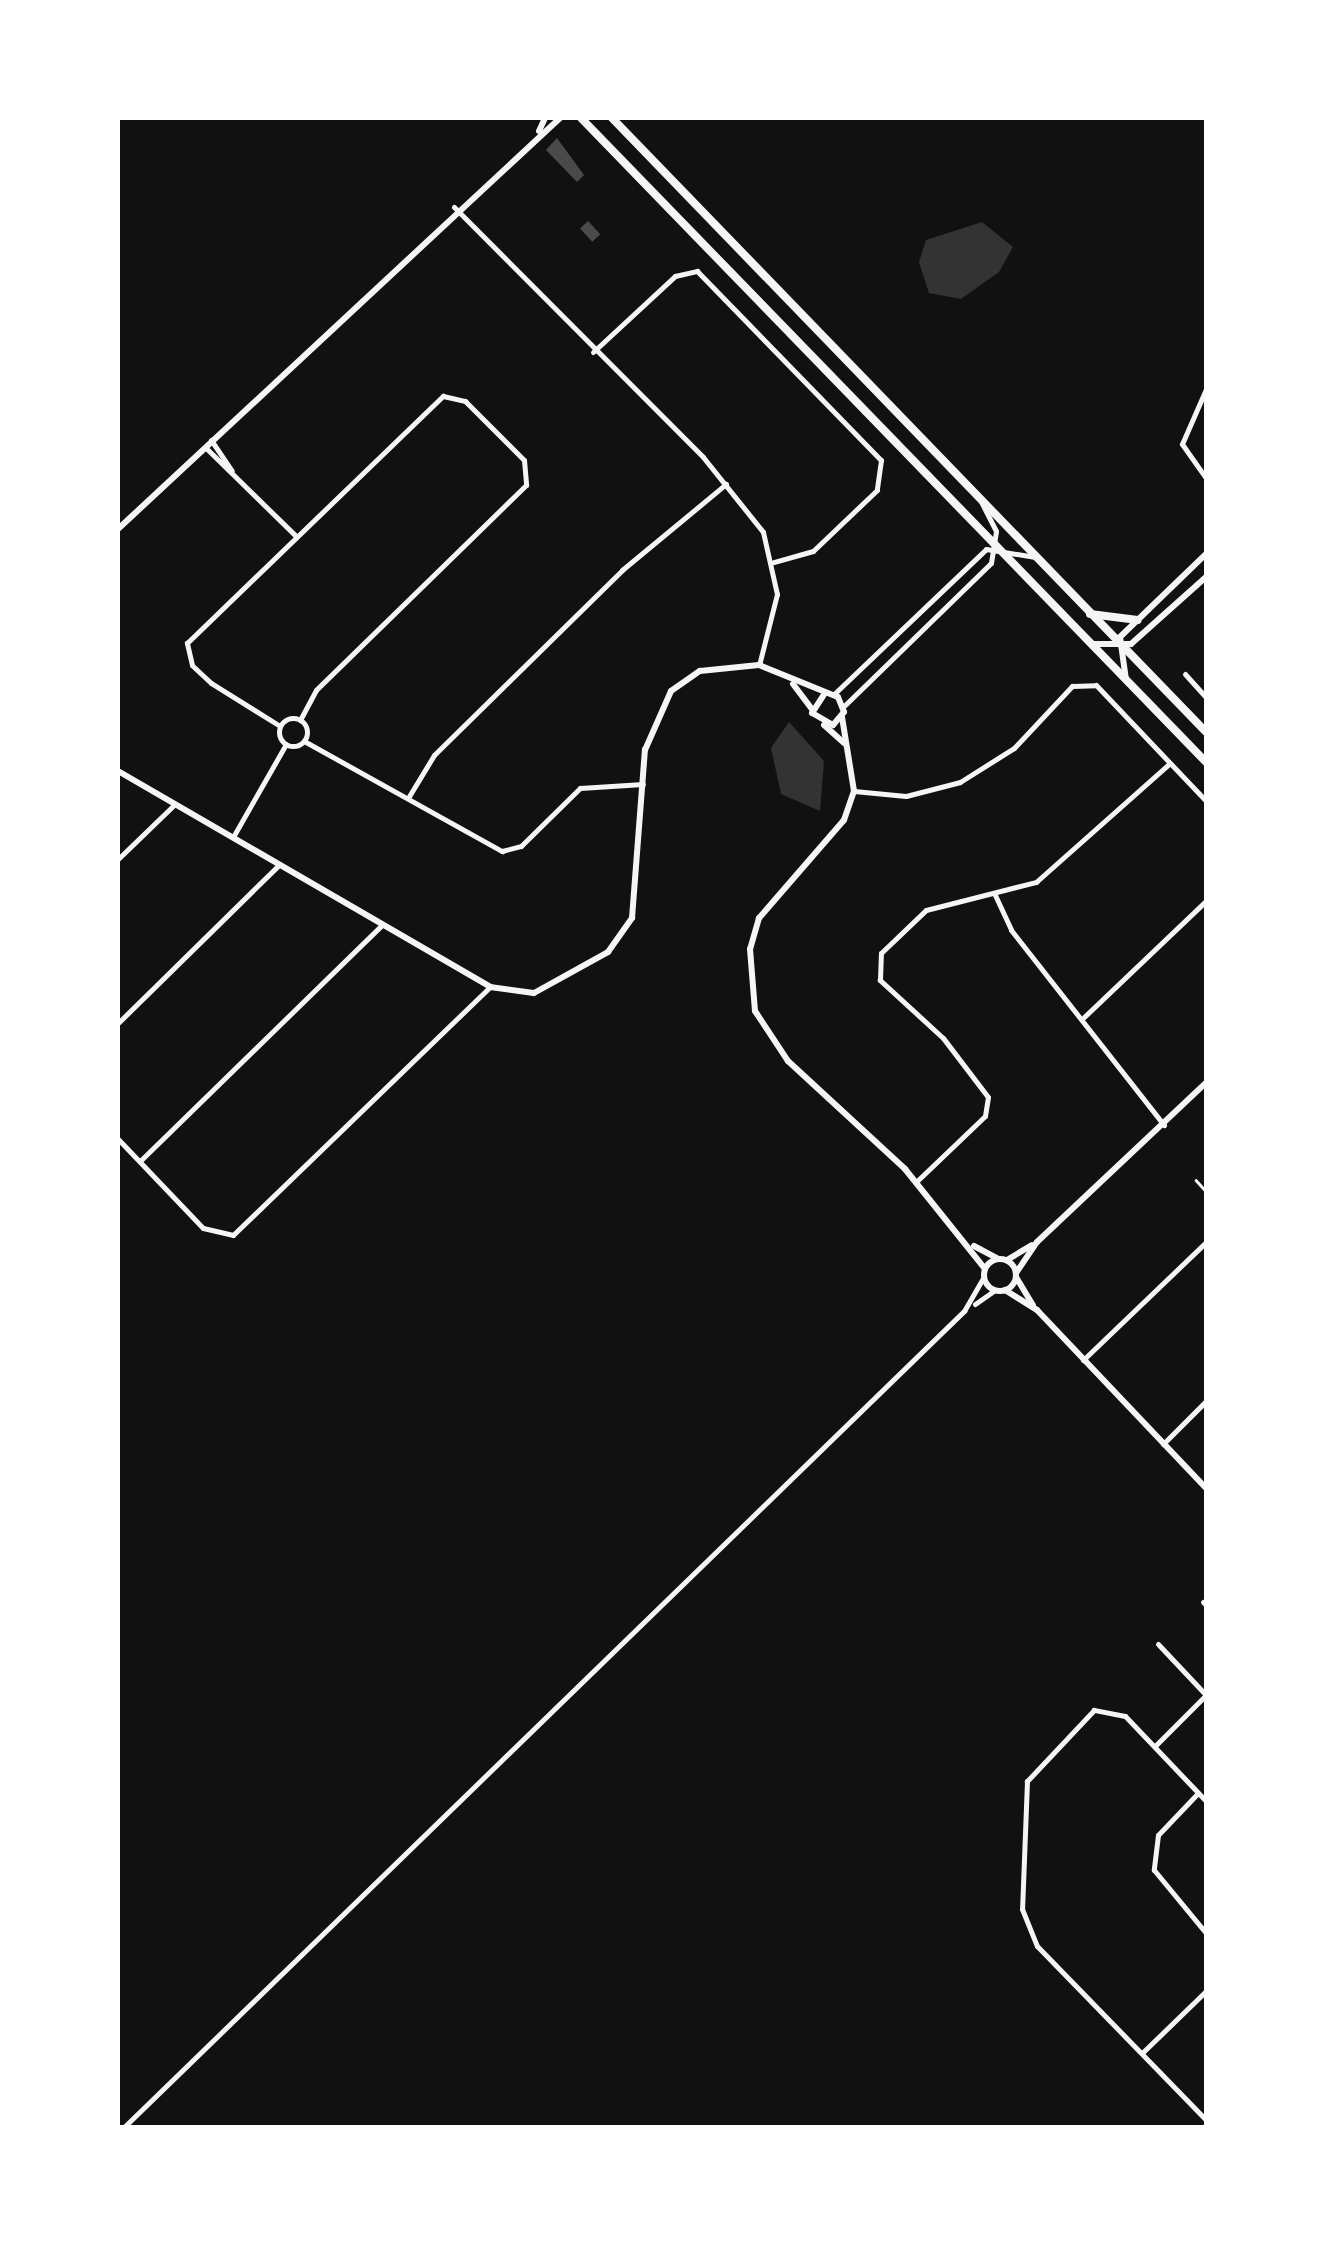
<!DOCTYPE html>
<style>
body{margin:0}
#map{position:relative;width:1324px;height:2245px;overflow:hidden;background:#111;font-family:"Titillium Web",sans-serif}
div>[style]{position:absolute}
[style*='--x']{left:calc(var(--x)*1px);top:calc(var(--y)*1px);width:calc(var(--w)*1px);rotate:calc(var(--a)*1deg)}
.water>*{inset:0;background:#333}
.building>*{inset:0;background:#4a4a4a;transform-origin:0 0}
.service>*{height:2.5px;margin:-1.25px;padding:0 1.25px;transform-origin:1.25px;border-radius:1.25px;background:#f5f5f5}
.minor>*{height:5px;margin:-2.5px;padding:0 2.5px;transform-origin:2.5px;border-radius:2.5px;background:#f5f5f5}
.minor>.ring{margin:-2.5px;padding:0;box-sizing:content-box;background:none;border:5px solid #f5f5f5;border-radius:50%}
.tertiary>*{height:6px;margin:-3px;padding:0 3px;transform-origin:3px;border-radius:3px;background:#f5f5f5}
.tertiary>.ring{margin:-3px;padding:0;box-sizing:content-box;background:none;border:6px solid #f5f5f5;border-radius:50%}
.primary>*{height:8px;margin:-4px;padding:0 4px;transform-origin:4px;border-radius:4px;background:#f5f5f5}
span{translate:-50% -50%;white-space:nowrap;text-align:center;line-height:1.15;-webkit-text-stroke:10px #fff;paint-order:stroke}
.frame{position:absolute;inset:0;border:120px solid #fff;pointer-events:none}
</style>
<div id="map">
<div class="water">
<i style="clip-path:polygon(982px 222px,1013px 247px,999px 272px,961px 299px,929px 293px,919px 262px,926px 240px)"></i>
<i style="clip-path:polygon(789px 722px,824px 761px,820px 811px,781px 794px,771px 748px)"></i>
</div>
<div class="building">
<i style="clip-path:polygon(557px 138px,584px 175px,577px 182px,546px 150px)"></i>
<i style="left:588px;top:221px;width:18px;height:11px;rotate:47deg"></i>
</div>
<div class="service">
<i style="--x:1196;--y:1180;--w:15;--a:48"></i>
</div>
<div class="minor">
<i style="--x:454;--y:207;--w:353;--a:45.1"></i>
<i style="--x:703;--y:457;--w:96;--a:51.3"></i>
<i style="--x:763;--y:532;--w:64;--a:77.3"></i>
<i style="--x:777;--y:594;--w:73;--a:104.2"></i>
<i style="--x:593;--y:352;--w:112;--a:-42.8"></i>
<i style="--x:675;--y:276;--w:23;--a:-13"></i>
<i style="--x:697;--y:271;--w:264;--a:45.8"></i>
<i style="--x:881;--y:460;--w:30;--a:98"></i>
<i style="--x:877;--y:490;--w:88;--a:136.4"></i>
<i style="--x:813;--y:551;--w:41;--a:164.2"></i>
<i style="--x:1206;--y:389;--w:60;--a:113.6"></i>
<i style="--x:1182;--y:444;--w:42;--a:54.8"></i>
<i style="--x:211;--y:440;--w:37;--a:56"></i>
<i style="--x:206;--y:448;--w:126;--a:44.4"></i>
<i style="--x:1185;--y:674;--w:31;--a:48"></i>
<i style="--x:834;--y:694;--w:210;--a:-43.6"></i>
<i style="--x:986;--y:549;--w:50;--a:9.3"></i>
<i style="--x:844;--y:706;--w:205;--a:-44.2"></i>
<i style="--x:991;--y:563;--w:32;--a:-81"></i>
<i style="--x:996;--y:531;--w:31;--a:-117"></i>
<i class="ring" style="left:279px;top:718px;width:23px;height:23px"></i>
<i style="--x:280;--y:726;--w:81;--a:-148.1"></i>
<i style="--x:211;--y:683;--w:26;--a:-137"></i>
<i style="--x:192;--y:665;--w:23;--a:-103"></i>
<i style="--x:187;--y:643;--w:356;--a:-44"></i>
<i style="--x:443;--y:396;--w:23;--a:13"></i>
<i style="--x:465;--y:401;--w:83;--a:45"></i>
<i style="--x:524;--y:460;--w:25;--a:85"></i>
<i style="--x:526;--y:485;--w:293;--a:135.7"></i>
<i style="--x:316;--y:690;--w:34;--a:118"></i>
<i style="--x:304;--y:741;--w:227;--a:29.1"></i>
<i style="--x:502;--y:851;--w:20;--a:-15"></i>
<i style="--x:521;--y:846;--w:83;--a:-44.5"></i>
<i style="--x:580;--y:788;--w:63;--a:-3.6"></i>
<i style="--x:854;--y:791;--w:52;--a:5.5"></i>
<i style="--x:906;--y:796;--w:56;--a:-14.5"></i>
<i style="--x:960;--y:782;--w:64;--a:-32.2"></i>
<i style="--x:1014;--y:748;--w:85;--a:-46.9"></i>
<i style="--x:1072;--y:686;--w:24;--a:-2"></i>
<i style="--x:1096;--y:685;--w:160;--a:46.5"></i>
<i style="--x:408;--y:798;--w:50;--a:-58.8"></i>
<i style="--x:434;--y:755;--w:264;--a:-44.5"></i>
<i style="--x:622;--y:570;--w:135;--a:-39.6"></i>
<i style="--x:233;--y:837;--w:107;--a:-60.3"></i>
<i style="--x:118;--y:859;--w:78;--a:-44"></i>
<i style="--x:995;--y:895;--w:38;--a:65"></i>
<i style="--x:1011;--y:930;--w:248;--a:51.9"></i>
<i style="--x:1084;--y:1017;--w:168;--a:-43.6"></i>
<i style="--x:118;--y:1023;--w:226;--a:-44.5"></i>
<i style="--x:118;--y:1139;--w:123;--a:46.3"></i>
<i style="--x:203;--y:1228;--w:31;--a:13"></i>
<i style="--x:233;--y:1235;--w:357;--a:-44"></i>
<i style="--x:140;--y:1161;--w:337;--a:-44.3"></i>
<i style="--x:917;--y:1181;--w:94;--a:-43.7"></i>
<i style="--x:985;--y:1116;--w:19;--a:-81"></i>
<i style="--x:988;--y:1097;--w:74;--a:-127.3"></i>
<i style="--x:943;--y:1038;--w:86;--a:-137.4"></i>
<i style="--x:880;--y:980;--w:27;--a:-88"></i>
<i style="--x:881;--y:953;--w:62;--a:-43.7"></i>
<i style="--x:926;--y:910;--w:114;--a:-14.3"></i>
<i style="--x:1036;--y:882;--w:179;--a:-41.6"></i>
<i style="--x:975;--y:1304;--w:24;--a:-35"></i>
<i style="--x:1083;--y:1360;--w:170;--a:-43.8"></i>
<i style="--x:1163;--y:1444;--w:61;--a:-45"></i>
<i style="--x:1203;--y:1602;--w:4;--a:45"></i>
<i style="--x:1158;--y:1644;--w:70;--a:46.7"></i>
<i style="--x:1155;--y:1746;--w:72;--a:-45"></i>
<i style="--x:1198;--y:1793;--w:58;--a:133.6"></i>
<i style="--x:1158;--y:1835;--w:35;--a:97"></i>
<i style="--x:1154;--y:1870;--w:82;--a:50.5"></i>
<i style="--x:1206;--y:1801;--w:117;--a:-133.6"></i>
<i style="--x:1125;--y:1716;--w:32;--a:-169"></i>
<i style="--x:1094;--y:1710;--w:98;--a:133.3"></i>
<i style="--x:1027;--y:1781;--w:128;--a:92.2"></i>
<i style="--x:1022;--y:1909;--w:40;--a:68"></i>
<i style="--x:1037;--y:1946;--w:243;--a:45.8"></i>
<i style="--x:1142;--y:2053;--w:89;--a:-44.1"></i>
<i style="--x:123;--y:2128;--w:1173;--a:-44.17"></i>
<i style="--x:964;--y:1311;--w:39;--a:-60"></i>
</div>
<div class="tertiary">
<i style="--x:539;--y:131;--w:14;--a:-65"></i>
<i style="--x:118;--y:529;--w:604;--a:-42.92"></i>
<i style="--x:1094;--y:644;--w:37;--a:0"></i>
<i style="--x:1131;--y:644;--w:101;--a:-41.8"></i>
<i style="--x:1126;--y:680;--w:43;--a:-97.9"></i>
<i style="--x:1120;--y:637;--w:120;--a:-44"></i>
<i style="--x:793;--y:684;--w:31;--a:53"></i>
<i style="--x:842;--y:717;--w:75;--a:80.8"></i>
<i style="--x:854;--y:791;--w:31;--a:109"></i>
<i style="--x:844;--y:820;--w:130;--a:130.9"></i>
<i style="--x:759;--y:918;--w:32;--a:106"></i>
<i style="--x:750;--y:949;--w:62;--a:85.4"></i>
<i style="--x:755;--y:1011;--w:60;--a:56.6"></i>
<i style="--x:788;--y:1061;--w:159;--a:42.7"></i>
<i style="--x:905;--y:1169;--w:128;--a:51.3"></i>
<i style="--x:824;--y:725;--w:27;--a:42"></i>
<i style="--x:118;--y:771;--w:430;--a:30.1"></i>
<i style="--x:490;--y:987;--w:44;--a:7.8"></i>
<i style="--x:534;--y:993;--w:85;--a:-29"></i>
<i style="--x:608;--y:952;--w:42;--a:-54.8"></i>
<i style="--x:632;--y:918;--w:169;--a:-85.6"></i>
<i style="--x:645;--y:750;--w:64;--a:-66.2"></i>
<i style="--x:671;--y:691;--w:35;--a:-35"></i>
<i style="--x:700;--y:671;--w:59;--a:-5.8"></i>
<i style="--x:759;--y:665;--w:85;--a:22.1"></i>
<i style="--x:838;--y:697;--w:16;--a:68"></i>
<i style="--x:844;--y:712;--w:17;--a:130"></i>
<i style="--x:833;--y:725;--w:24;--a:-150"></i>
<i style="--x:812;--y:713;--w:24;--a:-57"></i>
<i style="--x:974;--y:1246;--w:27;--a:28"></i>
<i class="ring" style="left:984px;top:1259px;width:26px;height:26px"></i>
<i style="--x:1007;--y:1260;--w:29;--a:-31"></i>
<i style="--x:1016;--y:1273;--w:37;--a:-56"></i>
<i style="--x:1037;--y:1242;--w:232;--a:-43.3"></i>
<i style="--x:1016;--y:1277;--w:33;--a:59"></i>
<i style="--x:1005;--y:1290;--w:38;--a:32"></i>
<i style="--x:1037;--y:1310;--w:245;--a:46.5"></i>
</div>
<div class="primary">
<i style="--x:581;--y:118;--w:897;--a:45.86"></i>
<i style="--x:612;--y:118;--w:854;--a:45.95"></i>
<i style="--x:1090;--y:614;--w:48;--a:7.1"></i>
</div>
<div class="frame"></div>
</div>
